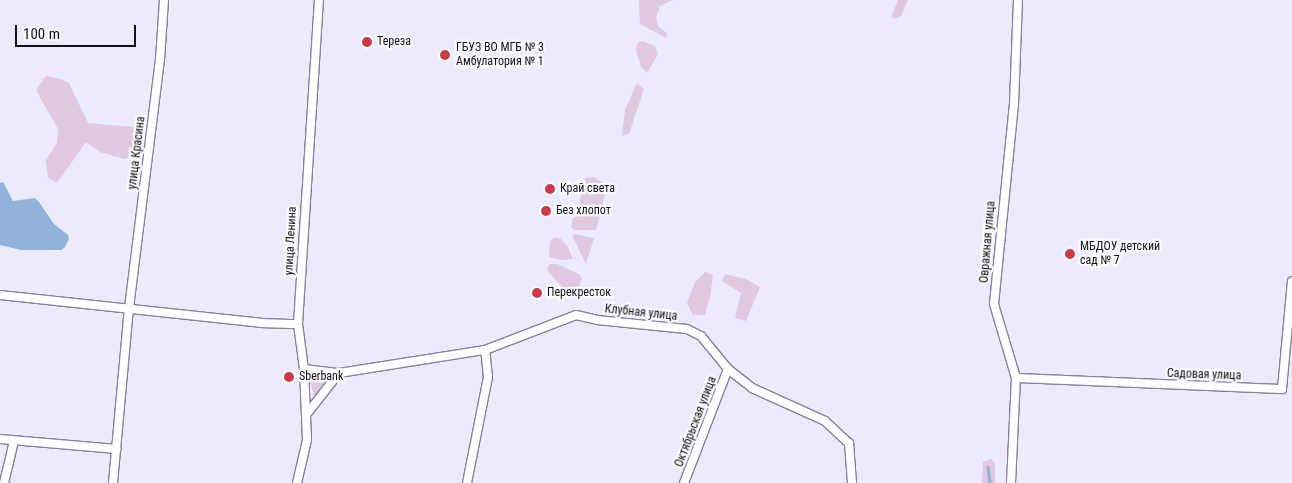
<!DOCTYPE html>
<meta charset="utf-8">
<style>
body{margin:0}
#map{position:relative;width:1292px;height:483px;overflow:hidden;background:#ebebfd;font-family:"Roboto Condensed",sans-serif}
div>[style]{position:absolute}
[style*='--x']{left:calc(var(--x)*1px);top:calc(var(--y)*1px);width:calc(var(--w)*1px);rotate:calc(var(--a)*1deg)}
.green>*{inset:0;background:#dfc8e0}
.water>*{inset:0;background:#91b3d9}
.stream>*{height:2.5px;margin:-1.25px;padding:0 1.25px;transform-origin:1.25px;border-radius:1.25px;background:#91b3d9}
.roads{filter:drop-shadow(1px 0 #83829d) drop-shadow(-1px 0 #83829d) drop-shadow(0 1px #83829d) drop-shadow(0 -1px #83829d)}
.street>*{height:8px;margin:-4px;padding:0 4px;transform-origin:4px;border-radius:4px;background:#fff}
.dots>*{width:14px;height:14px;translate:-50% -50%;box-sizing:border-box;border:2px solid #fafafa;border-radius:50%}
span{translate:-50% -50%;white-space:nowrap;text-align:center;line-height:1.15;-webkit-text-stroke:4.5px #fafafa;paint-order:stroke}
.poi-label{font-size:12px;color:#12111b}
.left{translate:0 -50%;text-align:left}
.street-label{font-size:12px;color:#12111b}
.scale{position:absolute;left:15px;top:25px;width:121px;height:22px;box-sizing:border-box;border:2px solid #12111b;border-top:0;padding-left:6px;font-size:15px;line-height:18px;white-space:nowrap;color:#12111b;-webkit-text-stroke:4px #fafafa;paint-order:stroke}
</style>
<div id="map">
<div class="green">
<i style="clip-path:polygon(639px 0,673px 0,660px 6px,656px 17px,658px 26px,668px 34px,666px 38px,640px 24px)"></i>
<i style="clip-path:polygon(898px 0,908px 0,901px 16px,895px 19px,891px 17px)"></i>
<i style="clip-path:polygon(642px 41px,655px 46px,658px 54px,647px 73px,641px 67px,636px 51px,637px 44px)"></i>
<i style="clip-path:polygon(46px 76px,61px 79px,69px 83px,88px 123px,134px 127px,140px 132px,134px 139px,132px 157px,124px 159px,100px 152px,86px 142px,57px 183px,48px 178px,46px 160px,57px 143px,58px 129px,36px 90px)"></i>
<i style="clip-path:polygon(637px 83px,644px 89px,629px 134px,622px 136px,625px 110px)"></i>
<i style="clip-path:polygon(594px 177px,607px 185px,596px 230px,574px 230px,571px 227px,573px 218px,578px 215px,583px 181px,586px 178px)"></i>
<i style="clip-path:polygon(574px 234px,594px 238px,586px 264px,573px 237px)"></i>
<i style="clip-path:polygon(554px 237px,561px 239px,568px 247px,573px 259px,561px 260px,549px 257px,550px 242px)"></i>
<i style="clip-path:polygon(550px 264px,557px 264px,579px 274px,582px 279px,574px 298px,571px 297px,547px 270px)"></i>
<i style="clip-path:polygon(705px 272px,713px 275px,710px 297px,705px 315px,693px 315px,687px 303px,695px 282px)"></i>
<i style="clip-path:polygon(725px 274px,746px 279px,760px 287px,746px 321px,735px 318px,741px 293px,722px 281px)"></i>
<i style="clip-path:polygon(315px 375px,331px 376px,331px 379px,317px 395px,314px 395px,310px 381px)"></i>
<i style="clip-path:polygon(991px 459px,995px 462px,995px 483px,982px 483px,983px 462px)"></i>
</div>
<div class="water">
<i style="clip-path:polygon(3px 182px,13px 201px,35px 198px,39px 202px,54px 224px,68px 235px,69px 239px,65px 247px,61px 250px,21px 250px,0 245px,0 183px)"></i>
</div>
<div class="stream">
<i style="--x:988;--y:467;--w:16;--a:83"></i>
</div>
<div class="roads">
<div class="street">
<i style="--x:0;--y:295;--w:262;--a:6.1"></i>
<i style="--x:260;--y:323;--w:38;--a:2"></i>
<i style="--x:304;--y:369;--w:35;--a:7"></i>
<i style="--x:339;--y:373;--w:53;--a:128.2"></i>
<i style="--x:339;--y:373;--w:148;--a:-9"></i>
<i style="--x:485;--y:350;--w:97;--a:-21"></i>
<i style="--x:576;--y:315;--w:22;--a:13"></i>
<i style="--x:597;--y:320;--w:90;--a:5.7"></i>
<i style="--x:687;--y:329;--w:16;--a:27"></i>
<i style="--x:701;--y:336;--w:43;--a:50.7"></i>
<i style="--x:728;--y:369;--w:31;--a:38"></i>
<i style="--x:752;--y:388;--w:80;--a:24.3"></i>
<i style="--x:825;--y:421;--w:33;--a:43"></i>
<i style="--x:849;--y:443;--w:40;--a:85.7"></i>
<i style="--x:1016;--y:378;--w:266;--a:2.4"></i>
<i style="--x:1282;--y:389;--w:108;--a:-84.7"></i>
<i style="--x:0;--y:439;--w:117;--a:4.9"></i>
<i style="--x:4;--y:483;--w:43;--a:-76.6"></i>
<i style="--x:113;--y:483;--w:176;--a:-84.8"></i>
<i style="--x:129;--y:308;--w:250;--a:-82.9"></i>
<i style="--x:160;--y:60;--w:60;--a:-86.2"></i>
<i style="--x:297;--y:483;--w:44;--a:-76.9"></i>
<i style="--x:307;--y:440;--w:71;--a:-92.4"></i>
<i style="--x:304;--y:369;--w:45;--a:-97.6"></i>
<i style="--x:298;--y:324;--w:325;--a:-86.3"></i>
<i style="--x:467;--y:483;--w:108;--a:-78.8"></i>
<i style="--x:488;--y:377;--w:27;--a:-96"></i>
<i style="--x:684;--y:483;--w:122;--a:-68.9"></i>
<i style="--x:1011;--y:483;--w:105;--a:-87.3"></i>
<i style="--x:1016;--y:378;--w:77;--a:-106.6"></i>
<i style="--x:994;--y:304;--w:201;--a:-84.3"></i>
<i style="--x:1014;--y:104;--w:104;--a:-87.8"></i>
</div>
</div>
<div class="dots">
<i style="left:367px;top:42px;background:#ca3a49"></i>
<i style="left:445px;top:55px;background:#ca3a49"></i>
<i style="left:550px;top:189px;background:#ca3a49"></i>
<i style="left:546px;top:211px;background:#ca3a49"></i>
<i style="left:1070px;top:254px;background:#ca3a49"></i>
<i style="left:537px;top:293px;background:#ca3a49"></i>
<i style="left:289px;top:377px;background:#ca3a49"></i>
</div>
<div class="poi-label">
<span class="left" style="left:377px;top:42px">Тереза</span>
<span class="left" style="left:456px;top:55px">ГБУЗ ВО МГБ № 3<br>Амбулатория № 1</span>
<span class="left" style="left:560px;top:189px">Край света</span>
<span class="left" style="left:556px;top:211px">Без хлопот</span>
<span class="left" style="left:1080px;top:254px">МБДОУ детский<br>сад № 7</span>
<span class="left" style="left:547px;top:293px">Перекресток</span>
<span class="left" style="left:299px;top:377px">Sberbank</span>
</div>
<div class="street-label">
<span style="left:137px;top:153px;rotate:-83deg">улица Красина</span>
<span style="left:291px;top:241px;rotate:-87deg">улица Ленина</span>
<span style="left:988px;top:242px;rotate:-85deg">Овражная улица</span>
<span style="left:641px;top:313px;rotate:6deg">Клубная улица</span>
<span style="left:1204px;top:375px;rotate:2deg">Садовая улица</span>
<span style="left:696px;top:422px;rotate:-69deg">Октябрьская улица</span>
</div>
<div class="scale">100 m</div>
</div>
